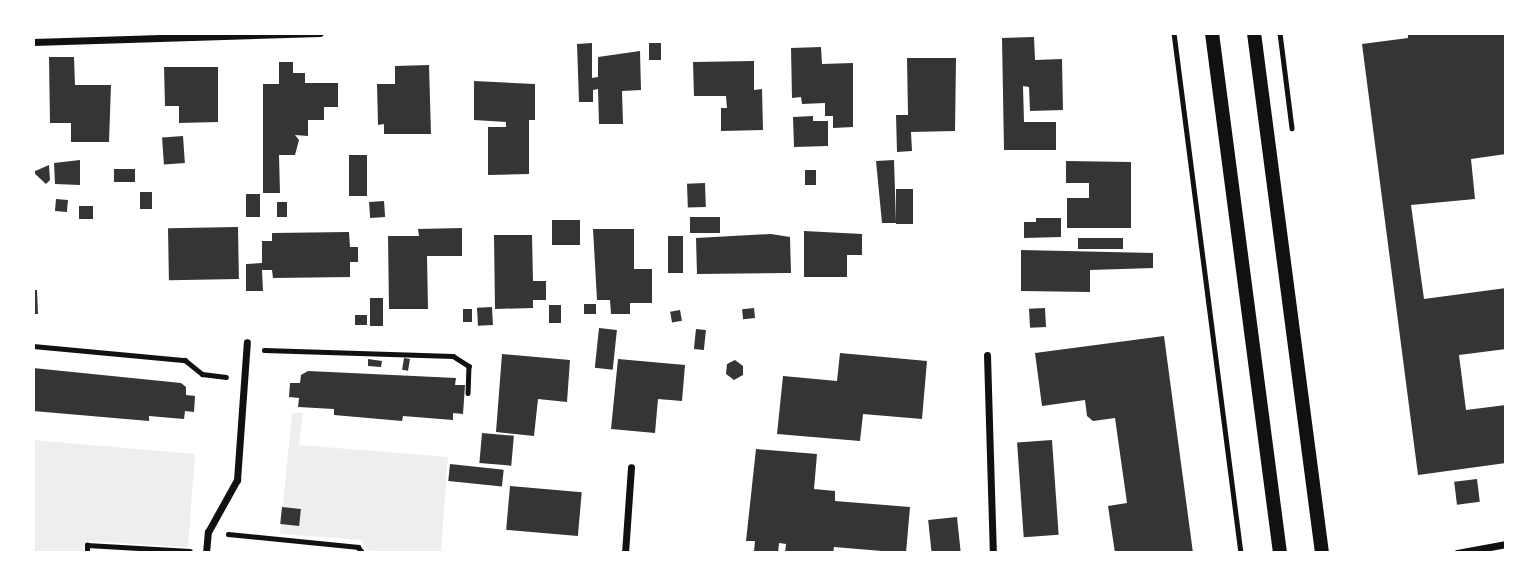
<!DOCTYPE html>
<style>
body{margin:0}
#map{position:relative;width:1539px;height:586px;overflow:hidden;background:#fff;font-family:"Varela Round",sans-serif}
div>[style]{position:absolute}
[style*='--x']{left:calc(var(--x)*1px);top:calc(var(--y)*1px);width:calc(var(--w)*1px);rotate:calc(var(--a)*1deg)}
.green>*{inset:0;background:#eee}
.building>*{inset:0;background:#353535;transform-origin:0 0}
.path>*{height:4.5px;margin:-2.25px;padding:0 2.25px;transform-origin:2.25px;border-radius:2.25px;background:#111}
.minor>*{height:7px;margin:-3.5px;padding:0 3.5px;transform-origin:3.5px;border-radius:3.5px;background:#111}
.secondary>*{height:14px;margin:-7px;padding:0 7px;transform-origin:7px;border-radius:7px;background:#111}
span{translate:-50% -50%;white-space:nowrap;text-align:center;line-height:1.15;-webkit-text-stroke:5px #fff;paint-order:stroke}
.frame{position:absolute;inset:0;border:35px solid #fff;pointer-events:none}
</style>
<div id="map">
<div class="green">
<i style="clip-path:polygon(292px 413px,303px 413px,299px 445px,448px 457px,441px 550px,462px 553px,370px 553px,361px 540px,280px 534px)"></i>
<i style="clip-path:polygon(33px 440px,195px 454px,188px 547px,85px 541px,83px 553px,33px 553px)"></i>
</div>
<div class="building">
<i style="clip-path:polygon(1408px 33px,1506px 33px,1506px 154px,1471px 159px,1475px 199px,1411px 205px,1424px 299px,1506px 288px,1506px 349px,1459px 355px,1466px 410px,1506px 405px,1506px 463px,1418px 475px,1362px 44px,1408px 38px)"></i>
<i style="clip-path:polygon(1034px 37px,1035px 60px,1062px 59px,1063px 110px,1030px 111px,1029px 87px,1023px 86px,1024px 122px,1056px 122px,1056px 150px,1004px 150px,1002px 38px)"></i>
<i style="clip-path:polygon(592px 43px,592px 78px,598px 77px,598px 57px,640px 51px,641px 90px,622px 91px,623px 124px,599px 124px,598px 89px,593px 90px,593px 102px,579px 102px,577px 44px)"></i>
<i style="left:649px;top:43px;width:12px;height:17px"></i>
<i style="clip-path:polygon(821px 47px,822px 64px,853px 63px,853px 127px,833px 128px,833px 116px,825px 116px,825px 103px,802px 104px,801px 97px,792px 98px,791px 48px)"></i>
<i style="clip-path:polygon(49px 57px,74px 57px,75px 85px,111px 85px,109px 142px,71px 142px,71px 123px,50px 123px)"></i>
<i style="clip-path:polygon(907px 58px,956px 58px,955px 131px,911px 132px,912px 151px,897px 152px,896px 115px,908px 115px)"></i>
<i style="clip-path:polygon(754px 61px,754px 90px,762px 89px,763px 130px,721px 131px,721px 108px,727px 108px,726px 96px,694px 96px,693px 62px)"></i>
<i style="clip-path:polygon(279px 62px,293px 62px,293px 73px,305px 73px,305px 83px,338px 83px,338px 107px,324px 107px,324px 120px,308px 120px,308px 136px,295px 135px,299px 140px,295px 155px,279px 155px,280px 193px,263px 193px,263px 84px,279px 84px)"></i>
<i style="clip-path:polygon(429px 65px,431px 134px,384px 134px,384px 124px,378px 125px,377px 84px,395px 84px,395px 66px)"></i>
<i style="clip-path:polygon(164px 67px,218px 67px,218px 122px,179px 123px,179px 106px,165px 106px)"></i>
<i style="clip-path:polygon(474px 81px,535px 84px,535px 120px,529px 120px,529px 174px,488px 175px,488px 127px,506px 127px,506px 122px,474px 120px)"></i>
<i style="clip-path:polygon(813px 116px,813px 121px,828px 121px,828px 146px,794px 147px,793px 117px)"></i>
<i style="left:183px;top:136px;width:27px;height:21px;rotate:86deg"></i>
<i style="left:349px;top:155px;width:18px;height:41px"></i>
<i style="clip-path:polygon(80px 160px,80px 185px,55px 184px,54px 163px)"></i>
<i style="clip-path:polygon(894px 160px,896px 223px,882px 223px,876px 161px)"></i>
<i style="clip-path:polygon(1066px 161px,1131px 162px,1131px 228px,1067px 228px,1067px 198px,1089px 198px,1089px 183px,1066px 183px)"></i>
<i style="clip-path:polygon(49px 165px,50px 180px,46px 184px,33px 172px)"></i>
<i style="left:135px;top:169px;width:13px;height:21px;rotate:90deg"></i>
<i style="left:805px;top:170px;width:11px;height:15px"></i>
<i style="left:705px;top:183px;width:24px;height:18px;rotate:88deg"></i>
<i style="left:896px;top:189px;width:17px;height:35px"></i>
<i style="left:140px;top:192px;width:12px;height:17px"></i>
<i style="left:246px;top:194px;width:14px;height:23px"></i>
<i style="left:56px;top:199px;width:12px;height:12px;rotate:5deg"></i>
<i style="left:384px;top:201px;width:16px;height:15px;rotate:86deg"></i>
<i style="left:277px;top:202px;width:10px;height:15px"></i>
<i style="left:79px;top:206px;width:14px;height:13px"></i>
<i style="left:690px;top:217px;width:30px;height:16px"></i>
<i style="clip-path:polygon(1036px 218px,1061px 218px,1061px 237px,1024px 238px,1024px 222px,1036px 222px)"></i>
<i style="left:580px;top:220px;width:25px;height:28px;rotate:90deg"></i>
<i style="left:238px;top:227px;width:52px;height:70px;rotate:89deg"></i>
<i style="clip-path:polygon(462px 228px,462px 256px,427px 256px,428px 309px,389px 309px,388px 236px,419px 236px,418px 229px)"></i>
<i style="clip-path:polygon(593px 229px,634px 229px,634px 269px,652px 269px,652px 303px,630px 303px,630px 314px,611px 314px,610px 300px,597px 300px)"></i>
<i style="clip-path:polygon(804px 231px,862px 234px,862px 255px,847px 255px,847px 277px,804px 277px)"></i>
<i style="clip-path:polygon(349px 232px,350px 247px,358px 247px,358px 262px,350px 262px,350px 277px,273px 278px,272px 270px,262px 270px,263px 291px,246px 291px,246px 264px,262px 263px,262px 241px,272px 241px,272px 233px)"></i>
<i style="clip-path:polygon(771px 234px,790px 237px,791px 273px,697px 274px,696px 238px)"></i>
<i style="clip-path:polygon(494px 235px,532px 235px,533px 281px,546px 281px,546px 300px,533px 300px,533px 308px,495px 309px)"></i>
<i style="left:668px;top:236px;width:15px;height:37px"></i>
<i style="left:1078px;top:238px;width:45px;height:11px"></i>
<i style="clip-path:polygon(1021px 250px,1153px 253px,1153px 268px,1090px 270px,1090px 292px,1021px 291px)"></i>
<i style="clip-path:polygon(33px 290px,37px 290px,38px 314px,33px 314px)"></i>
<i style="left:370px;top:298px;width:13px;height:28px"></i>
<i style="left:584px;top:304px;width:12px;height:10px"></i>
<i style="left:549px;top:305px;width:12px;height:18px"></i>
<i style="left:492px;top:307px;width:18px;height:15px;rotate:87deg"></i>
<i style="left:754px;top:308px;width:10px;height:12px;rotate:84deg"></i>
<i style="left:1045px;top:308px;width:19px;height:16px;rotate:87deg"></i>
<i style="left:463px;top:309px;width:9px;height:13px"></i>
<i style="left:680px;top:310px;width:11px;height:10px;rotate:80deg"></i>
<i style="left:355px;top:315px;width:12px;height:10px"></i>
<i style="left:599px;top:328px;width:18px;height:40px;rotate:6deg"></i>
<i style="left:696px;top:329px;width:10px;height:20px;rotate:6deg"></i>
<i style="clip-path:polygon(1164px 336px,1193px 553px,1115px 553px,1108px 506px,1127px 503px,1115px 418px,1093px 421px,1087px 416px,1085px 400px,1042px 406px,1035px 353px)"></i>
<i style="clip-path:polygon(840px 353px,927px 361px,922px 419px,863px 414px,860px 441px,777px 434px,783px 376px,837px 381px)"></i>
<i style="clip-path:polygon(502px 354px,570px 360px,567px 402px,538px 399px,534px 436px,496px 432px)"></i>
<i style="left:404px;top:358px;width:6px;height:12px;rotate:9deg"></i>
<i style="clip-path:polygon(368px 359px,382px 361px,381px 367px,368px 366px)"></i>
<i style="clip-path:polygon(618px 359px,685px 365px,682px 401px,658px 399px,655px 433px,611px 429px)"></i>
<i style="clip-path:polygon(735px 360px,743px 366px,743px 375px,734px 380px,726px 374px,727px 364px)"></i>
<i style="clip-path:polygon(33px 368px,181px 383px,186px 387px,186px 395px,195px 396px,194px 412px,185px 411px,184px 419px,149px 416px,149px 421px,33px 411px)"></i>
<i style="clip-path:polygon(308px 371px,456px 378px,455px 385px,465px 385px,463px 414px,453px 413px,453px 420px,403px 416px,402px 421px,334px 415px,334px 409px,298px 407px,299px 398px,289px 397px,290px 383px,300px 383px,301px 375px)"></i>
<i style="left:482px;top:433px;width:32px;height:30px;rotate:5deg"></i>
<i style="left:1052px;top:440px;width:95px;height:35px;rotate:86deg"></i>
<i style="clip-path:polygon(756px 449px,817px 454px,814px 489px,835px 491px,835px 501px,910px 507px,906px 553px,834px 547px,833px 553px,785px 553px,786px 544px,779px 543px,778px 553px,754px 551px,755px 541px,746px 541px)"></i>
<i style="left:450px;top:464px;width:54px;height:17px;rotate:6deg"></i>
<i style="left:1477px;top:479px;width:23px;height:23px;rotate:83deg"></i>
<i style="left:510px;top:486px;width:72px;height:44px;rotate:5deg"></i>
<i style="left:282px;top:507px;width:19px;height:17px;rotate:6deg"></i>
<i style="left:957px;top:517px;width:36px;height:29px;rotate:84deg"></i>
</div>
<div class="path">
<i style="--x:1174;--y:33;--w:524;--a:82.66"></i>
<i style="--x:1280;--y:33;--w:96;--a:82.8"></i>
<i style="--x:33;--y:346;--w:153;--a:5.3"></i>
<i style="--x:185;--y:360;--w:22;--a:39"></i>
<i style="--x:202;--y:374;--w:24;--a:7"></i>
<i style="--x:264;--y:350;--w:189;--a:1.8"></i>
<i style="--x:453;--y:356;--w:19;--a:32"></i>
<i style="--x:469;--y:366;--w:27;--a:92"></i>
<i style="--x:228;--y:534;--w:131;--a:5.7"></i>
<i style="--x:358;--y:547;--w:8;--a:50"></i>
<i style="--x:87;--y:553;--w:8;--a:-90"></i>
<i style="--x:87;--y:545;--w:103;--a:3.3"></i>
</div>
<div class="minor">
<i style="--x:33;--y:42;--w:287;--a:-1.8"></i>
<i style="--x:987;--y:355;--w:198;--a:88.3"></i>
<i style="--x:206;--y:553;--w:21;--a:-85"></i>
<i style="--x:208;--y:532;--w:60;--a:-60.9"></i>
<i style="--x:237;--y:480;--w:138;--a:-85.9"></i>
<i style="--x:625;--y:553;--w:86;--a:-86"></i>
<i style="--x:1457;--y:553;--w:50;--a:-10.4"></i>
</div>
<div class="secondary">
<i style="--x:1212;--y:33;--w:524;--a:82.55"></i>
<i style="--x:1254;--y:33;--w:524;--a:82.55"></i>
</div>
<div class="frame"></div>
</div>
